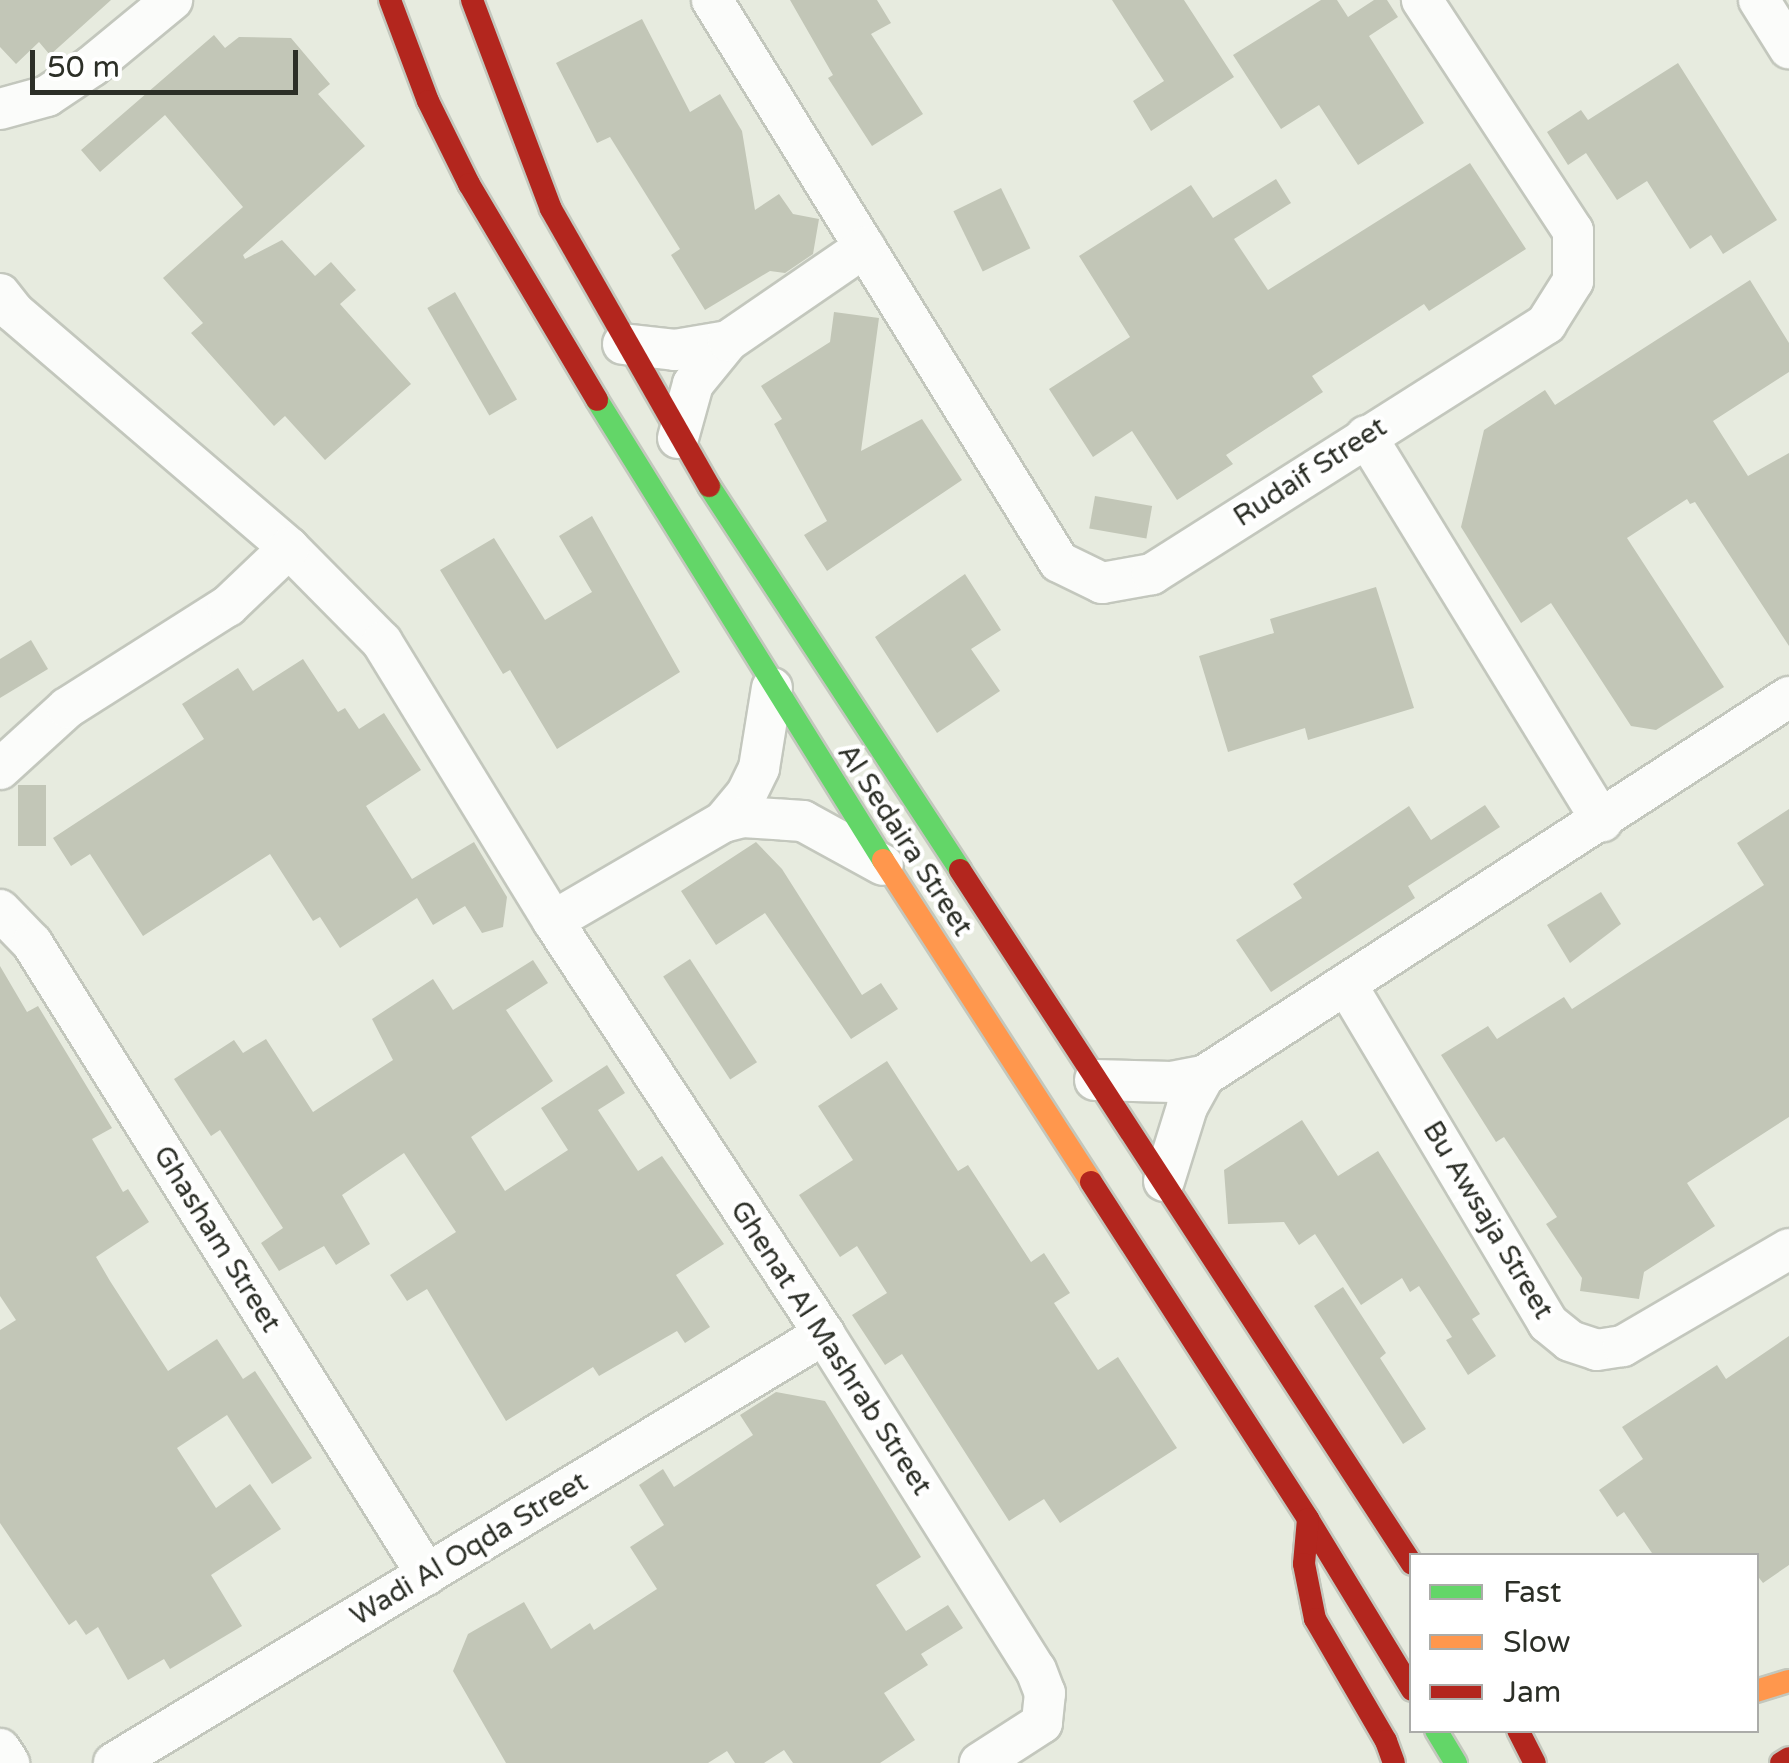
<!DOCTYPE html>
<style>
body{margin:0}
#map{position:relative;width:1789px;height:1763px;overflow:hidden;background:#e7ebdf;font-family:"Varela Round",sans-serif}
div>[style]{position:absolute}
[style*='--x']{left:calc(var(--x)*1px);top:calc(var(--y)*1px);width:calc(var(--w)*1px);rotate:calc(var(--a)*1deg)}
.building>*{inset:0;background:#c2c6b7;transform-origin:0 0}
.roads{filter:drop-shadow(2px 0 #c3c7bd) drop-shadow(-2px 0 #c3c7bd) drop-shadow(0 2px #c3c7bd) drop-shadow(0 -2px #c3c7bd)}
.street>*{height:40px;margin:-20px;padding:0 20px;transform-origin:20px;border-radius:20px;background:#fbfcfa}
.fast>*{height:22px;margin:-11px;padding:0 11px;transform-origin:11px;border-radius:11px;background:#63d668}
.slow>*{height:22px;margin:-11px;padding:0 11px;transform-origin:11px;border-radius:11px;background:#ff974d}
.jam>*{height:22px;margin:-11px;padding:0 11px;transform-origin:11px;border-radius:11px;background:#b3261e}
span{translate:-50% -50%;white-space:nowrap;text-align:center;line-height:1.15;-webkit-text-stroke:9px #fff;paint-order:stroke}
.street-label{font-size:28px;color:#2c2f27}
.legend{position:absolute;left:1409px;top:1553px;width:350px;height:180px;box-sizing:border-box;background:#fff;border:2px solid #abaca9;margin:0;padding:12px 18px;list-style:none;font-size:30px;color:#2c2f27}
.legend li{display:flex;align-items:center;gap:20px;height:50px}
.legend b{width:50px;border:2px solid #abaca9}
.scale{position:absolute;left:30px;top:50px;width:268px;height:45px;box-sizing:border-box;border:5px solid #2c2f27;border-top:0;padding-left:12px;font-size:30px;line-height:35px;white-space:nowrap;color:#2c2f27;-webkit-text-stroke:8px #fff;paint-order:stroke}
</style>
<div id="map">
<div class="building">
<i style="clip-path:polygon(0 0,111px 0,50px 55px,39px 42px,16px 64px,0 47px)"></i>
<i style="clip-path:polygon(790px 0,877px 0,891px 23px,871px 34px,923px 114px,872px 146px,828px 78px,833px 75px)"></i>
<i style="clip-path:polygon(1112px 0,1184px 0,1234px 77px,1151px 131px,1133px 101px,1164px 81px)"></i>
<i style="clip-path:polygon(1321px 0,1337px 0,1348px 17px,1374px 0,1387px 0,1398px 17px,1369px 36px,1424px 123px,1358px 165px,1319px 105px,1281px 129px,1233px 55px)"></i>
<i style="clip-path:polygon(642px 19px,690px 112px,720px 94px,742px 131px,755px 210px,779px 194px,793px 214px,819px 219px,813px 254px,785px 273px,770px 271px,705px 310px,671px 255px,680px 249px,610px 137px,597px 143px,556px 63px)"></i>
<i style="clip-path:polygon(214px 35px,225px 48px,239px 37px,291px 38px,330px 84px,318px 94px,365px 146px,243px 255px,245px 259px,282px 240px,315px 276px,331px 262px,356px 290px,340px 304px,411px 384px,325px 460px,285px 416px,274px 426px,191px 333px,203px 323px,163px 278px,243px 207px,165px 115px,100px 172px,81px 150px)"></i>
<i style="clip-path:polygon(1678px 63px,1777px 220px,1723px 254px,1711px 235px,1690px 249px,1647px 181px,1617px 200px,1586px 153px,1568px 165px,1547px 132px,1581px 110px,1588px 120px)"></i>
<i style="clip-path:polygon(1470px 163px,1526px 249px,1429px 311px,1424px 304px,1312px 376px,1323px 392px,1226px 455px,1233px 464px,1177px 500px,1132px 431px,1093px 457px,1049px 389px,1130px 337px,1079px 256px,1191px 185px,1213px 218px,1276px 179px,1291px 203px,1234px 239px,1268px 290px)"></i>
<i style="left:1001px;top:188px;width:67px;height:53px;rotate:64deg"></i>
<i style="clip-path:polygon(1750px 280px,1789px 343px,1789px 372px,1713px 421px,1748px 476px,1789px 453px,1789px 646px,1695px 502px,1690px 504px,1687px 499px,1627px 538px,1724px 687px,1656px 730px,1631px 726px,1551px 603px,1521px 623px,1461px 527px,1484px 430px,1545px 390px,1555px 405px)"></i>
<i style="left:455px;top:292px;width:124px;height:32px;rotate:60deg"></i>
<i style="clip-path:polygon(834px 312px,879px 318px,861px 451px,922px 419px,962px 480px,827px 571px,804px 535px,827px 521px,774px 424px,782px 419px,761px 386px,830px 342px)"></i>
<i style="left:1095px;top:496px;width:58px;height:33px;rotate:10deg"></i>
<i style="clip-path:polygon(592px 516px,680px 672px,557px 749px,510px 670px,503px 674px,440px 570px,494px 538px,545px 620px,592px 592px,559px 536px)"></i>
<i style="clip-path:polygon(965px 574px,1001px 630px,971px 649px,1000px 691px,937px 733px,875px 637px)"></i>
<i style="clip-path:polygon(1376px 587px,1414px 708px,1308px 740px,1305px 728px,1228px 752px,1199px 656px,1274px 633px,1270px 619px)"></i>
<i style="clip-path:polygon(31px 640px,48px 669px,0 698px,0 659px)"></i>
<i style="clip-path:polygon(303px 659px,338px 712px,345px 708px,359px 729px,384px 713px,421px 770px,366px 806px,412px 879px,474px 842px,507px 897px,503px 927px,482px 933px,465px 906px,433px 925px,417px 898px,340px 948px,320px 917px,313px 921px,270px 854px,143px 936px,90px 854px,71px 866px,53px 838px,204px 739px,182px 704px,238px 668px,253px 691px)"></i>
<i style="left:18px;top:785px;width:28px;height:61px"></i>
<i style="clip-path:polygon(1485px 805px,1500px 827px,1408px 886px,1415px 898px,1271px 992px,1236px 940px,1302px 898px,1293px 884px,1409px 806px,1431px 840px)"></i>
<i style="clip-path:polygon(1789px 809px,1789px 1117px,1687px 1183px,1715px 1226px,1644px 1272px,1639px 1299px,1580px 1291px,1582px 1278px,1546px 1224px,1557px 1217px,1504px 1137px,1496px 1142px,1441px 1055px,1488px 1026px,1497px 1039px,1564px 997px,1572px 1009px,1764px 885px,1737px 843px)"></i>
<i style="clip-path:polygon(756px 842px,782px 869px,862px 995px,881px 983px,898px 1009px,851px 1039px,765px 913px,716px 945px,681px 891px)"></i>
<i style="clip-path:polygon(1601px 892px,1621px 924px,1570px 963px,1547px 925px)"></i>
<i style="left:690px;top:959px;width:123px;height:32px;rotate:57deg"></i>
<i style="clip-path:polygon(533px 960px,548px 983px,506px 1010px,553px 1081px,471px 1137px,505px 1191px,568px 1150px,541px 1108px,607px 1065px,625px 1093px,598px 1110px,638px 1171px,662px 1156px,724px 1244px,676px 1275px,710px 1327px,685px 1343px,677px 1331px,599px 1376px,593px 1367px,506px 1421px,427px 1289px,407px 1301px,390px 1275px,456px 1232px,404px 1153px,342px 1195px,370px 1244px,336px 1265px,324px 1246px,279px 1271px,261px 1243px,283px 1228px,220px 1130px,211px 1136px,174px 1079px,234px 1040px,243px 1053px,266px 1039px,313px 1112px,393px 1060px,372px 1019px,433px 979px,453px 1010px)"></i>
<i style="clip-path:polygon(0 966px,27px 1012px,38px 1006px,112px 1128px,92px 1139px,123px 1192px,128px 1189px,149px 1222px,96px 1257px,110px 1281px,168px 1371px,217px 1339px,243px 1379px,255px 1371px,312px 1458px,272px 1484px,227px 1415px,177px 1448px,216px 1508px,250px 1484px,281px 1529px,211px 1575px,242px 1626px,170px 1669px,164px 1659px,128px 1680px,98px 1627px,86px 1635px,76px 1620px,69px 1625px,0 1523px,0 1330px,16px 1320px,0 1296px)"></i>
<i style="clip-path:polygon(887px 1061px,958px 1171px,968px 1165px,1031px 1262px,1044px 1253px,1070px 1293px,1054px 1303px,1098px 1370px,1118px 1357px,1177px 1448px,1060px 1523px,1044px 1499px,1009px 1521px,902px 1354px,885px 1365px,852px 1315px,887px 1293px,857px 1246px,840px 1257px,799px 1195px,853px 1160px,818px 1106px)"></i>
<i style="clip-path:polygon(1302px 1120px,1338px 1176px,1378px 1151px,1480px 1314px,1472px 1319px,1496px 1356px,1468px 1375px,1446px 1340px,1452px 1337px,1419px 1286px,1410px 1292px,1402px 1278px,1361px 1305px,1315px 1234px,1299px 1245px,1284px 1222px,1228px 1224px,1224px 1170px)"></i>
<i style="clip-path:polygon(1343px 1287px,1386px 1353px,1380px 1358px,1426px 1429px,1403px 1444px,1314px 1306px)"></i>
<i style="clip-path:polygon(1789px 1336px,1789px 1565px,1763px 1583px,1756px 1574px,1756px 1556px,1654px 1556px,1624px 1512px,1617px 1517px,1599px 1490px,1643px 1459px,1622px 1427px,1717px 1365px,1726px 1379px)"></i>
<i style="clip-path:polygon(776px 1392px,825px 1401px,921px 1557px,876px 1585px,906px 1631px,948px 1605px,963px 1628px,921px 1654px,928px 1665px,884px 1693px,915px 1740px,880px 1763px,793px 1763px,784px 1750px,764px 1763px,735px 1763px,727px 1751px,708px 1763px,506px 1763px,453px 1671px,468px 1634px,524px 1602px,551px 1649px,590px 1623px,594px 1630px,657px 1589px,630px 1547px,664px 1525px,639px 1485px,663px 1469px,674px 1487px,753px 1435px,740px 1415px)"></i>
</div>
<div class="roads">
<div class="street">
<i style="--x:712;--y:0;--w:660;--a:58.31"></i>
<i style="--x:1059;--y:562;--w:48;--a:26"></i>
<i style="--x:1102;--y:583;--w:51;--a:-10.2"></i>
<i style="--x:1152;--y:574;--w:467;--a:-32.4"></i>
<i style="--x:1546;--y:324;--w:51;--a:-57.9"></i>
<i style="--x:1573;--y:281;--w:50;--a:-90"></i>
<i style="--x:1573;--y:231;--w:276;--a:-123.2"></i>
<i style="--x:1759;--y:0;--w:57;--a:58"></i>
<i style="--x:0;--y:109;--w:49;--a:-15.5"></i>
<i style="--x:47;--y:96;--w:54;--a:-33.7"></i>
<i style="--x:92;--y:66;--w:104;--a:-39.5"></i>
<i style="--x:0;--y:294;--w:23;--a:52"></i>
<i style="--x:14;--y:312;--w:362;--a:40.6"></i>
<i style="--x:289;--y:548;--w:132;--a:45.3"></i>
<i style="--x:382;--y:642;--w:327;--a:58.5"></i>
<i style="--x:553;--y:921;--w:494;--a:56.7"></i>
<i style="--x:824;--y:1334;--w:397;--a:57.8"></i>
<i style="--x:1036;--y:1670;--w:25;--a:69"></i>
<i style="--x:1045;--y:1693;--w:30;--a:96"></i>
<i style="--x:1042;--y:1723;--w:74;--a:147.2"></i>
<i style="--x:623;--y:344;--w:52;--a:6.6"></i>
<i style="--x:675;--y:350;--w:54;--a:-9.6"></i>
<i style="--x:1366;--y:436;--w:452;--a:58.5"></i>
<i style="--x:678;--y:438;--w:56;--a:-74.5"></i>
<i style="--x:693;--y:384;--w:55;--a:-50.9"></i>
<i style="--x:728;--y:341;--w:166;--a:-34.5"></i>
<i style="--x:0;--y:769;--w:91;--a:-42.3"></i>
<i style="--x:67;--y:708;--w:191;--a:-32.4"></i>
<i style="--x:228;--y:606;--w:84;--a:-43.6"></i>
<i style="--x:723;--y:822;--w:35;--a:-50"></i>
<i style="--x:746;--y:795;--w:30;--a:-64"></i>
<i style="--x:759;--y:768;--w:81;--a:-80.8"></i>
<i style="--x:0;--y:910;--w:46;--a:45.9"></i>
<i style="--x:32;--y:943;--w:745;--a:57.99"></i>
<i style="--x:553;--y:921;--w:197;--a:-30.2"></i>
<i style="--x:723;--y:822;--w:21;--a:-14"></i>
<i style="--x:743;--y:817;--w:60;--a:3.8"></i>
<i style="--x:803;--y:821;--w:91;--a:28.8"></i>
<i style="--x:1346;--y:984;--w:395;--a:59.2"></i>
<i style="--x:1548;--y:1323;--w:28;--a:39"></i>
<i style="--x:1570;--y:1341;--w:28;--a:18"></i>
<i style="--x:1597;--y:1350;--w:26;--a:-9"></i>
<i style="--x:1623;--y:1346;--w:192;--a:-30.3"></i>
<i style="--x:1095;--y:1080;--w:77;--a:1.5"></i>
<i style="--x:1172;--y:1082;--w:33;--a:-11"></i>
<i style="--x:1204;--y:1076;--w:697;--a:-32.94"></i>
<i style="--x:1164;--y:1181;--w:77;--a:-72.7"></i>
<i style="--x:1187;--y:1107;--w:35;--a:-61"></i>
<i style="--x:0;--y:1749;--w:17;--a:57"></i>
<i style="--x:114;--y:1763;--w:830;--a:-31.14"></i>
</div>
<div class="fast">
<i style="--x:597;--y:400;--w:542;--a:58.13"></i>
<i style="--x:709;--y:486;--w:459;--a:56.8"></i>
<i style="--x:1436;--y:1730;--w:39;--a:59"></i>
</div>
<div class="slow">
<i style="--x:883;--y:860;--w:383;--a:57.1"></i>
<i style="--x:1756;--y:1691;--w:34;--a:-17"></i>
</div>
<div class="jam">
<i style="--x:390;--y:0;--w:108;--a:69.4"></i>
<i style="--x:428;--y:101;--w:93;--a:63.7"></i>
<i style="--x:469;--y:184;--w:251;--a:59.3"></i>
<i style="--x:472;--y:0;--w:223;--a:69.3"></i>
<i style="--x:551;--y:209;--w:319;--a:60.3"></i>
<i style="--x:960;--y:870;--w:828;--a:56.92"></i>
<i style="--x:1091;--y:1182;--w:401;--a:57.2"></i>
<i style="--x:1308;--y:1519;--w:200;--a:58.7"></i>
<i style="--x:1308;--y:1519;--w:45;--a:95.1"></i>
<i style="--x:1304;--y:1564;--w:56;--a:78.7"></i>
<i style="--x:1315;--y:1619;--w:141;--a:59.8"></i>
<i style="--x:1386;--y:1741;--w:23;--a:70"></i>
<i style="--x:1518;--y:1730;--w:37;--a:63"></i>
<i style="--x:1781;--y:1763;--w:9;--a:-32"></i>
</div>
</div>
<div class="street-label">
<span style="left:1310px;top:472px;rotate:-33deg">Rudaif Street</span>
<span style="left:905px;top:840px;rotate:57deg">Al Sedaira Street</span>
<span style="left:1488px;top:1220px;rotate:59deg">Bu Awsaja Street</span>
<span style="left:217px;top:1239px;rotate:58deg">Ghasham Street</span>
<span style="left:831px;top:1348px;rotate:57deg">Ghenat Al Mashrab Street</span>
<span style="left:469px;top:1549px;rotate:-31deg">Wadi Al Oqda Street</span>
</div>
<ul class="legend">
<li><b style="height:12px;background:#63d668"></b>Fast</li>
<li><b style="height:12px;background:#ff974d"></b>Slow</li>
<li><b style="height:12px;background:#b3261e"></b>Jam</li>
</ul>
<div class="scale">50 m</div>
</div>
